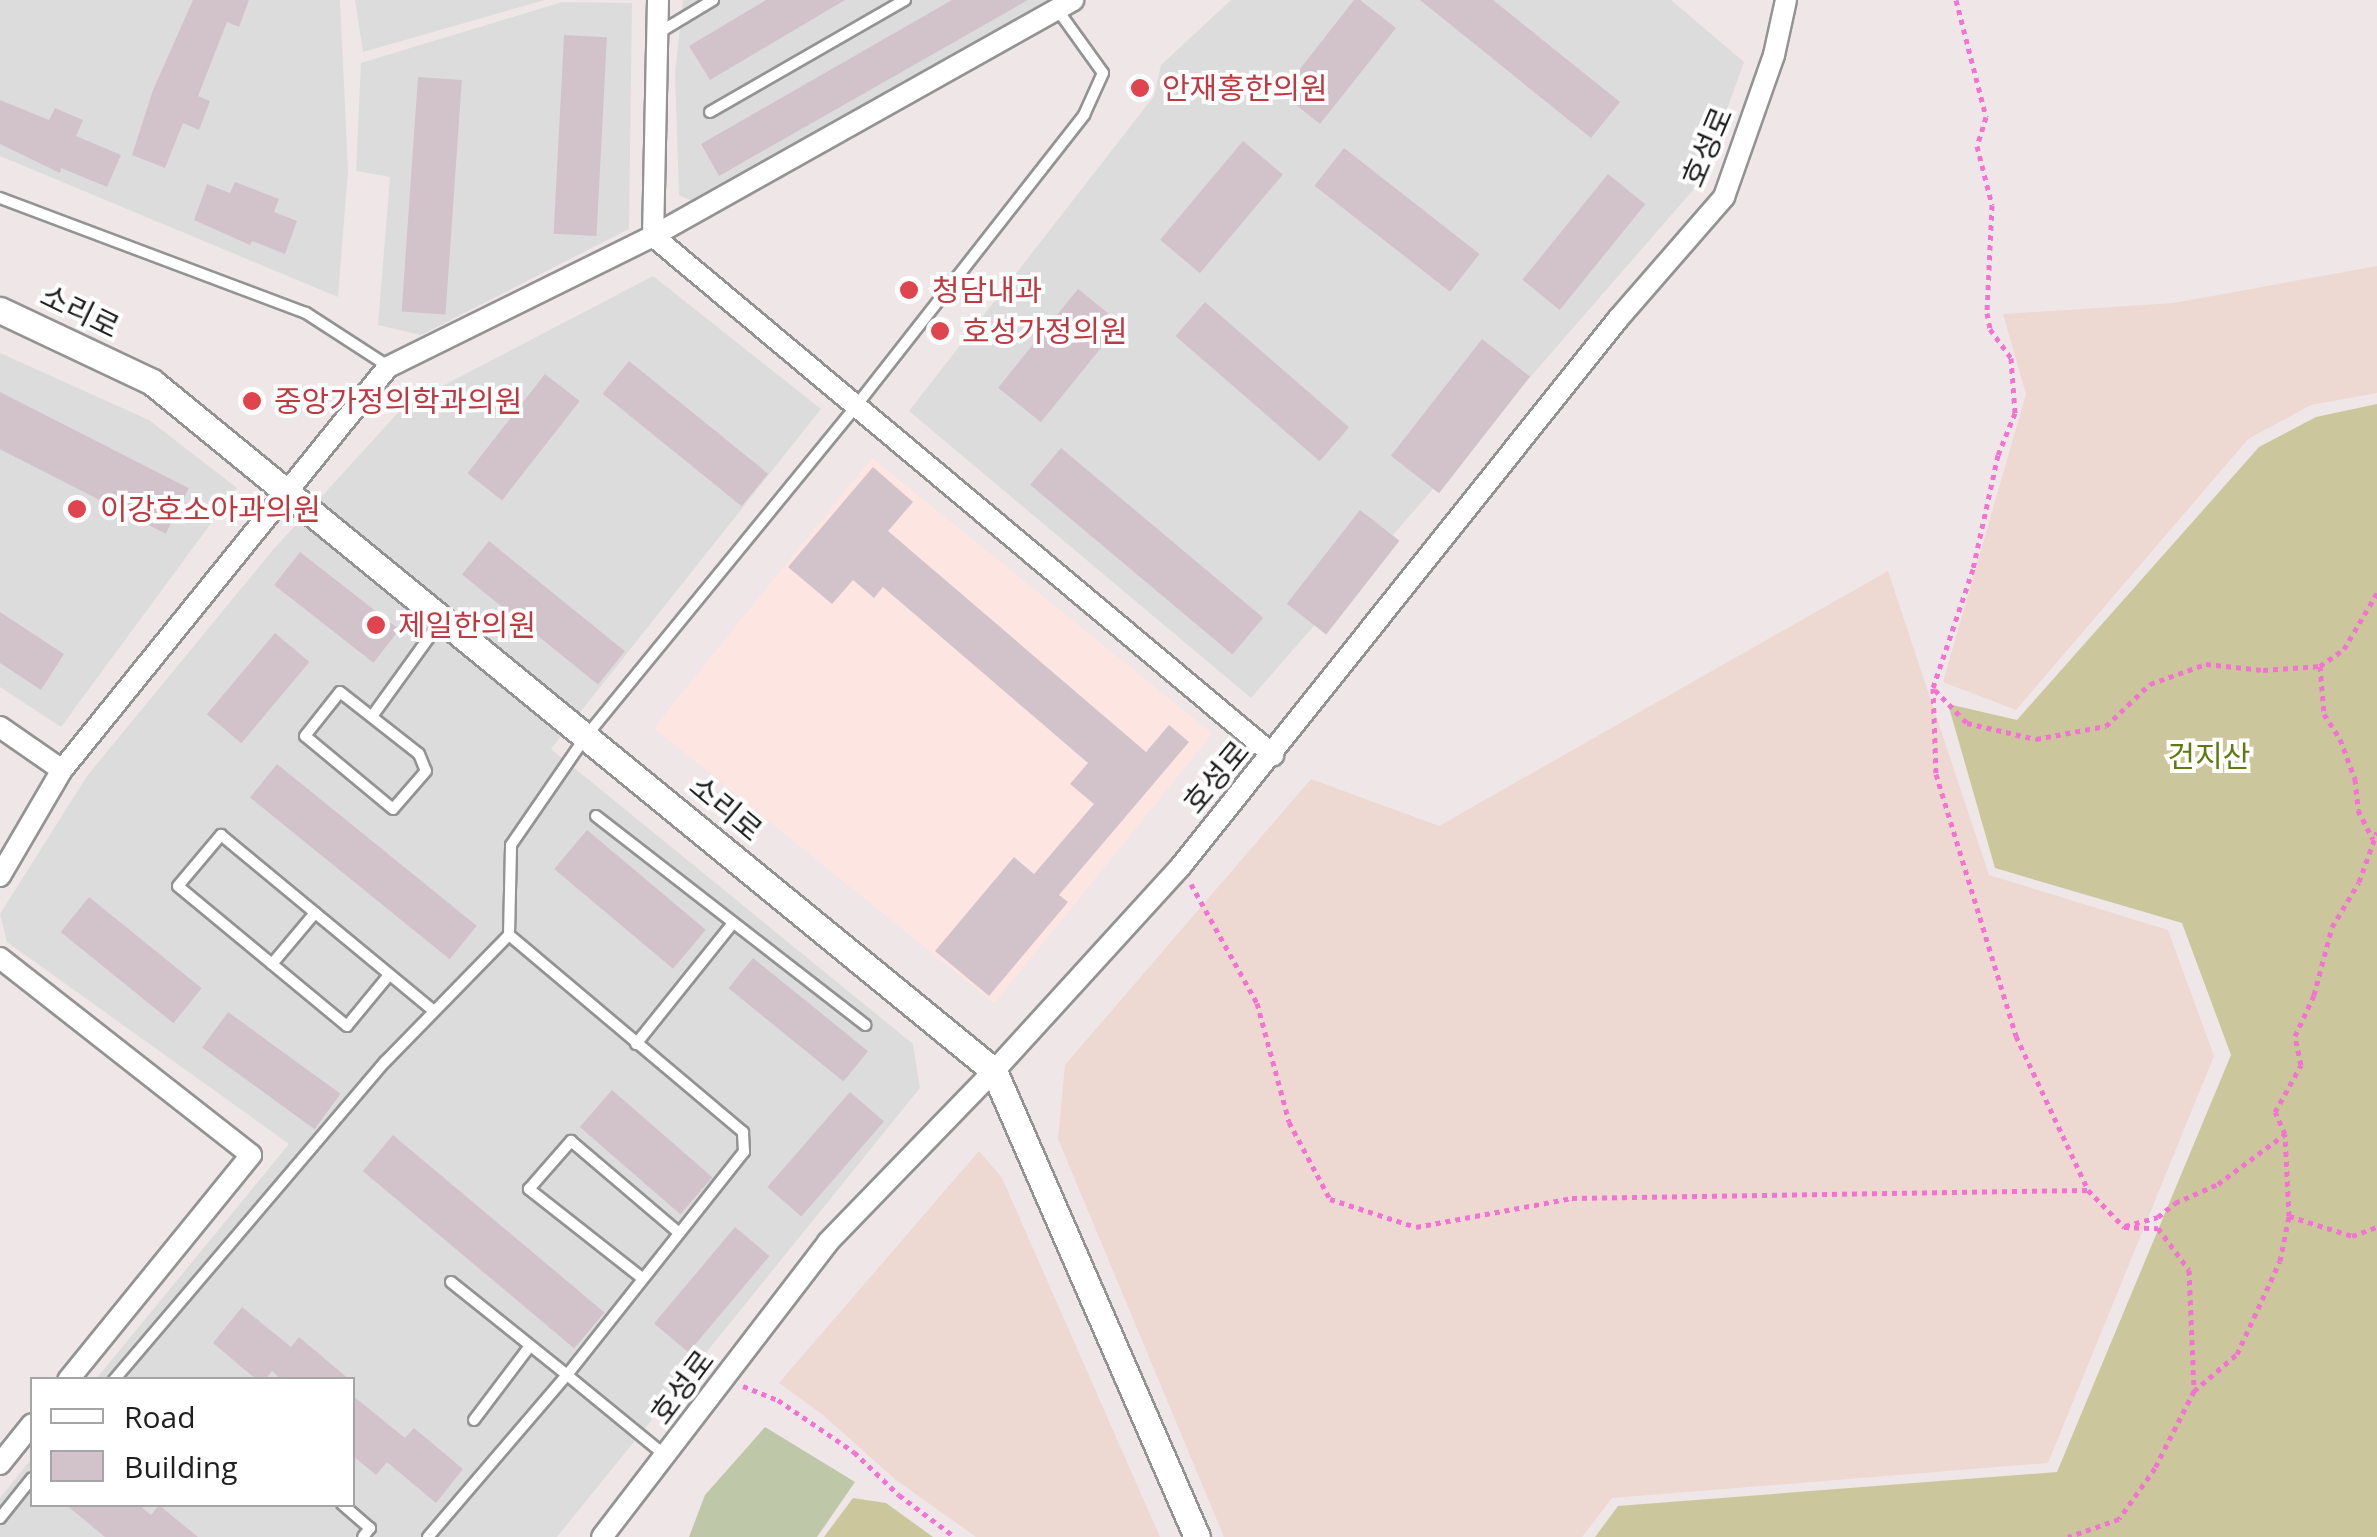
<!DOCTYPE html>
<meta charset="utf-8">
<style>
body{margin:0}
#map{position:relative;width:2377px;height:1537px;overflow:hidden;background:#efe6e8;font-family:"Open Sans","Noto Sans KR",sans-serif}
div>[style]{position:absolute}
[style*='--x']{left:calc(var(--x)*1px);top:calc(var(--y)*1px);width:calc(var(--w)*1px);rotate:calc(var(--a)*1deg)}
.residential>*{inset:0;background:#dddcdd}
.education>*{inset:0;background:#fde5e1;transform-origin:0 0}
.farmland>*{inset:0;background:#edd8d2}
.forest>*{inset:0;background:#ccc69d}
.cemetery>*{inset:0;background:#bec7a8}
.building>*{inset:0;background:#d2c3ca;transform-origin:0 0}
.path>*{height:5px;margin-top:-2.5px;transform-origin:0;background:repeating-linear-gradient(90deg,#f373d2 0 5px,transparent 0 10px)}
.roads{filter:drop-shadow(2px 0 #939393) drop-shadow(-2px 0 #939393) drop-shadow(0 2px #939393) drop-shadow(0 -2px #939393)}
.service>*{height:10px;margin:-5px;padding:0 5px;transform-origin:5px;border-radius:5px;background:#fff}
.minor>*{height:20px;margin:-10px;padding:0 10px;transform-origin:10px;border-radius:10px;background:#fff}
.tertiary>*{height:25px;margin:-12.5px;padding:0 12.5px;transform-origin:12.5px;border-radius:12.5px;background:#fff}
.dots>*{width:28px;height:28px;translate:-50% -50%;box-sizing:border-box;border:5px solid #fff;border-radius:50%}
span{translate:-50% -50%;white-space:nowrap;text-align:center;line-height:1.15;-webkit-text-stroke:8px #fff;paint-order:stroke}
.health-label{font-size:30px;color:#be3a42}
.left{translate:0 -50%;text-align:left}
.street-label{font-size:30px;color:#1f1f1f}
.park-label{font-size:30px;color:#607911}
.legend{position:absolute;left:30px;top:1377px;width:325px;height:130px;box-sizing:border-box;background:#fff;border:2px solid #a5a5a5;margin:0;padding:12px 18px;list-style:none;font-size:30px;color:#1f1f1f}
.legend li{display:flex;align-items:center;gap:20px;height:50px}
.legend b{width:50px;border:2px solid #a5a5a5}
</style>
<div id="map">
<div class="residential">
<i style="clip-path:polygon(0 0,340px 0,348px 170px,338px 297px,0 156px)"></i>
<i style="clip-path:polygon(355px 0,545px 0,363px 52px)"></i>
<i style="clip-path:polygon(683px 0,1048px 0,695px 202px,679px 195px,675px 73px)"></i>
<i style="clip-path:polygon(1231px 0,1671px 0,1744px 62px,1701px 181px,1251px 698px,909px 411px,1154px 96px,1161px 65px)"></i>
<i style="clip-path:polygon(562px 2px,632px 3px,629px 229px,421px 335px,378px 325px,390px 177px,356px 171px,361px 63px)"></i>
<i style="clip-path:polygon(653px 276px,821px 409px,551px 749px,913px 1044px,920px 1088px,557px 1537px,0 1537px,0 1498px,32px 1458px,32px 1504px,352px 1504px,352px 1380px,96px 1379px,289px 1144px,7px 942px,0 914px,87px 776px,272px 551px,404px 406px)"></i>
<i style="clip-path:polygon(0 353px,149px 420px,237px 488px,61px 727px,0 687px)"></i>
</div>
<div class="education">
<i style="left:872px;top:458px;width:438px;height:347px;rotate:39deg"></i>
</div>
<div class="farmland">
<i style="clip-path:polygon(2377px 266px,2377px 393px,2311px 405px,2248px 439px,2016px 710px,1943px 682px,2026px 394px,2003px 314px,2174px 303px)"></i>
<i style="clip-path:polygon(1888px 571px,1989px 875px,2168px 930px,2214px 1056px,2048px 1463px,1612px 1498px,1582px 1537px,1224px 1537px,1058px 1139px,1065px 1065px,1311px 779px,1439px 826px)"></i>
<i style="clip-path:polygon(979px 1151px,1002px 1178px,1160px 1537px,976px 1537px,896px 1480px,823px 1415px,779px 1383px)"></i>
</div>
<div class="forest">
<i style="clip-path:polygon(2377px 404px,2377px 1537px,1595px 1537px,1618px 1506px,2057px 1472px,2231px 1055px,2182px 923px,1995px 868px,1948px 704px,2017px 720px,2259px 447px,2316px 417px)"></i>
<i style="clip-path:polygon(853px 1498px,886px 1503px,933px 1537px,824px 1537px)"></i>
</div>
<div class="cemetery">
<i style="clip-path:polygon(765px 1427px,855px 1482px,817px 1537px,689px 1537px,705px 1495px)"></i>
</div>
<div class="building">
<i style="clip-path:polygon(193px 0,249px 0,239px 27px,227px 22px,198px 96px,210px 101px,199px 130px,183px 123px,165px 168px,132px 155px,153px 90px)"></i>
<i style="clip-path:polygon(766px 0,845px 0,710px 80px,689px 46px)"></i>
<i style="clip-path:polygon(952px 0,1028px 0,719px 176px,701px 144px)"></i>
<i style="clip-path:polygon(1354px 0,1360px 0,1396px 28px,1320px 124px,1281px 93px)"></i>
<i style="clip-path:polygon(1420px 0,1493px 0,1620px 102px,1591px 138px)"></i>
<i style="left:564px;top:35px;width:43px;height:199px;rotate:3deg"></i>
<i style="left:418px;top:77px;width:44px;height:235px;rotate:4deg"></i>
<i style="clip-path:polygon(0 100px,49px 120px,55px 108px,83px 120px,76px 136px,121px 155px,107px 187px,61px 168px,60px 173px,0 144px)"></i>
<i style="left:1243px;top:141px;width:52px;height:129px;rotate:40deg"></i>
<i style="left:1344px;top:148px;width:172px;height:48px;rotate:38deg"></i>
<i style="left:1608px;top:174px;width:48px;height:136px;rotate:39deg"></i>
<i style="clip-path:polygon(235px 182px,279px 199px,274px 212px,297px 221px,285px 254px,252px 241px,250px 245px,194px 220px,207px 184px,230px 193px)"></i>
<i style="left:1078px;top:289px;width:55px;height:127px;rotate:39deg"></i>
<i style="left:1205px;top:302px;width:191px;height:45px;rotate:41deg"></i>
<i style="left:1482px;top:339px;width:61px;height:148px;rotate:38deg"></i>
<i style="left:629px;top:361px;width:179px;height:42px;rotate:39deg"></i>
<i style="left:545px;top:374px;width:44px;height:126px;rotate:38deg"></i>
<i style="left:0;top:392px;width:212px;height:51px;rotate:27deg"></i>
<i style="left:1061px;top:448px;width:264px;height:48px;rotate:40deg"></i>
<i style="clip-path:polygon(873px 467px,913px 502px,888px 531px,1146px 752px,1169px 725px,1189px 742px,1059px 895px,1068px 902px,989px 996px,935px 951px,1014px 857px,1034px 874px,1094px 804px,1070px 784px,1088px 763px,883px 587px,874px 598px,853px 580px,832px 604px,788px 567px)"></i>
<i style="left:1360px;top:510px;width:50px;height:119px;rotate:38deg"></i>
<i style="left:489px;top:541px;width:175px;height:43px;rotate:39deg"></i>
<i style="left:300px;top:552px;width:126px;height:42px;rotate:38deg"></i>
<i style="clip-path:polygon(0 612px,64px 654px,41px 690px,0 663px)"></i>
<i style="left:275px;top:633px;width:45px;height:106px;rotate:40deg"></i>
<i style="left:277px;top:764px;width:257px;height:43px;rotate:39deg"></i>
<i style="left:587px;top:830px;width:155px;height:51px;rotate:40deg"></i>
<i style="left:89px;top:897px;width:145px;height:45px;rotate:39deg"></i>
<i style="left:753px;top:958px;width:148px;height:39px;rotate:39deg"></i>
<i style="left:228px;top:1012px;width:139px;height:44px;rotate:36deg"></i>
<i style="left:612px;top:1090px;width:133px;height:49px;rotate:41deg"></i>
<i style="left:850px;top:1092px;width:45px;height:126px;rotate:41deg"></i>
<i style="left:393px;top:1135px;width:276px;height:47px;rotate:40deg"></i>
<i style="left:735px;top:1227px;width:45px;height:126px;rotate:40deg"></i>
<i style="clip-path:polygon(242px 1307px,291px 1347px,299px 1337px,350px 1380px,282px 1380px,272px 1371px,265px 1380px,257px 1380px,213px 1343px)"></i>
<i style="clip-path:polygon(352px 1395px,405px 1438px,414px 1428px,463px 1469px,436px 1503px,387px 1462px,376px 1475px,352px 1455px)"></i>
<i style="clip-path:polygon(65px 1504px,138px 1504px,151px 1515px,159px 1505px,198px 1537px,105px 1537px)"></i>
</div>
<div class="path">
<i style="--x:1956;--y:0;--w:121;--a:75.6"></i>
<i style="--x:1986;--y:117;--w:30;--a:107"></i>
<i style="--x:1977;--y:146;--w:61;--a:75.7"></i>
<i style="--x:1992;--y:205;--w:108;--a:92.7"></i>
<i style="--x:1987;--y:313;--w:16;--a:79"></i>
<i style="--x:1990;--y:329;--w:36;--a:54"></i>
<i style="--x:2011;--y:358;--w:55;--a:85.8"></i>
<i style="--x:2015;--y:413;--w:45;--a:112"></i>
<i style="--x:1998;--y:455;--w:117;--a:102.4"></i>
<i style="--x:1973;--y:569;--w:126;--a:108.6"></i>
<i style="--x:1933;--y:688;--w:86;--a:88"></i>
<i style="--x:1936;--y:774;--w:274;--a:73"></i>
<i style="--x:2016;--y:1036;--w:170;--a:64.9"></i>
<i style="--x:2088;--y:1190;--w:52;--a:45.8"></i>
<i style="--x:2124;--y:1227;--w:34;--a:2"></i>
<i style="--x:2158;--y:1228;--w:52;--a:53.6"></i>
<i style="--x:2189;--y:1270;--w:121;--a:87.6"></i>
<i style="--x:2194;--y:1391;--w:86;--a:116.9"></i>
<i style="--x:2155;--y:1468;--w:62;--a:125.2"></i>
<i style="--x:2119;--y:1519;--w:54;--a:160.6"></i>
<i style="--x:2320;--y:666;--w:48;--a:85.2"></i>
<i style="--x:2324;--y:714;--w:30;--a:57"></i>
<i style="--x:2340;--y:739;--w:43;--a:69.4"></i>
<i style="--x:2355;--y:779;--w:31;--a:84"></i>
<i style="--x:2358;--y:810;--w:33;--a:63"></i>
<i style="--x:1935;--y:690;--w:46;--a:45.9"></i>
<i style="--x:1967;--y:723;--w:71;--a:13.1"></i>
<i style="--x:2036;--y:739;--w:71;--a:-10.5"></i>
<i style="--x:2106;--y:726;--w:61;--a:-43.7"></i>
<i style="--x:2150;--y:684;--w:59;--a:-19.7"></i>
<i style="--x:2206;--y:664;--w:57;--a:6"></i>
<i style="--x:2263;--y:670;--w:57;--a:-4"></i>
<i style="--x:2320;--y:666;--w:29;--a:-35"></i>
<i style="--x:2344;--y:649;--w:65;--a:-59.5"></i>
<i style="--x:1191;--y:884;--w:136;--a:61"></i>
<i style="--x:1257;--y:1003;--w:123;--a:74.9"></i>
<i style="--x:1289;--y:1122;--w:87;--a:62"></i>
<i style="--x:1330;--y:1199;--w:90;--a:18"></i>
<i style="--x:1416;--y:1227;--w:159;--a:-10.5"></i>
<i style="--x:1572;--y:1198;--w:516;--a:-0.89"></i>
<i style="--x:2289;--y:1216;--w:82;--a:-92.8"></i>
<i style="--x:2285;--y:1134;--w:24;--a:-114"></i>
<i style="--x:2275;--y:1112;--w:54;--a:-61"></i>
<i style="--x:2301;--y:1065;--w:30;--a:-102"></i>
<i style="--x:2295;--y:1036;--w:45;--a:-65.1"></i>
<i style="--x:2314;--y:995;--w:70;--a:-75.2"></i>
<i style="--x:2332;--y:927;--w:52;--a:-59"></i>
<i style="--x:2359;--y:882;--w:53;--a:-70.2"></i>
<i style="--x:2125;--y:1226;--w:34;--a:-15"></i>
<i style="--x:2158;--y:1217;--w:22;--a:-39"></i>
<i style="--x:2175;--y:1203;--w:47;--a:-23.8"></i>
<i style="--x:2218;--y:1184;--w:84;--a:-36.7"></i>
<i style="--x:743;--y:1386;--w:38;--a:22"></i>
<i style="--x:778;--y:1400;--w:92;--a:34.4"></i>
<i style="--x:854;--y:1452;--w:62;--a:43.7"></i>
<i style="--x:899;--y:1495;--w:70;--a:36.9"></i>
<i style="--x:2194;--y:1391;--w:57;--a:-40.7"></i>
<i style="--x:2237;--y:1354;--w:102;--a:-65.2"></i>
<i style="--x:2280;--y:1261;--w:46;--a:-78.7"></i>
<i style="--x:2289;--y:1216;--w:66;--a:17.6"></i>
<i style="--x:2352;--y:1236;--w:27;--a:-20"></i>
</div>
<div class="roads">
<div class="service">
<i style="--x:660;--y:32;--w:62;--a:-31.1"></i>
<i style="--x:710;--y:112;--w:225;--a:-29.9"></i>
<i style="--x:0;--y:198;--w:327;--a:20.6"></i>
<i style="--x:306;--y:313;--w:98;--a:32.9"></i>
<i style="--x:340;--y:692;--w:100;--a:38.1"></i>
<i style="--x:419;--y:754;--w:18;--a:68"></i>
<i style="--x:426;--y:771;--w:50;--a:131"></i>
<i style="--x:393;--y:809;--w:114;--a:-140.3"></i>
<i style="--x:305;--y:736;--w:56;--a:-51.5"></i>
<i style="--x:373;--y:715;--w:115;--a:-54.2"></i>
<i style="--x:596;--y:816;--w:341;--a:37.8"></i>
<i style="--x:272;--y:964;--w:67;--a:-49.9"></i>
<i style="--x:389;--y:975;--w:66;--a:129.5"></i>
<i style="--x:347;--y:1026;--w:219;--a:-140.4"></i>
<i style="--x:178;--y:886;--w:67;--a:-49.9"></i>
<i style="--x:221;--y:835;--w:276;--a:39.6"></i>
<i style="--x:636;--y:1044;--w:155;--a:-51.3"></i>
<i style="--x:642;--y:1278;--w:144;--a:-141.8"></i>
<i style="--x:529;--y:1189;--w:64;--a:-48.8"></i>
<i style="--x:571;--y:1141;--w:142;--a:40.4"></i>
<i style="--x:451;--y:1282;--w:149;--a:38.7"></i>
<i style="--x:567;--y:1375;--w:285;--a:-51.6"></i>
<i style="--x:744;--y:1152;--w:20;--a:-93"></i>
<i style="--x:743;--y:1132;--w:306;--a:-139.9"></i>
<i style="--x:114;--y:1380;--w:418;--a:-49.6"></i>
<i style="--x:385;--y:1062;--w:177;--a:-45.7"></i>
<i style="--x:509;--y:935;--w:90;--a:-88.7"></i>
<i style="--x:511;--y:845;--w:134;--a:-55.4"></i>
<i style="--x:587;--y:735;--w:425;--a:-50.7"></i>
<i style="--x:856;--y:406;--w:370;--a:-51.9"></i>
<i style="--x:1084;--y:115;--w:46;--a:-65.7"></i>
<i style="--x:1103;--y:73;--w:79;--a:-125.7"></i>
<i style="--x:474;--y:1420;--w:93;--a:-52.9"></i>
<i style="--x:342;--y:1504;--w:37;--a:41"></i>
<i style="--x:370;--y:1528;--w:11;--a:128"></i>
<i style="--x:0;--y:1518;--w:51;--a:-51.3"></i>
<i style="--x:428;--y:1537;--w:213;--a:-49.4"></i>
<i style="--x:567;--y:1375;--w:128;--a:39.3"></i>
</div>
<div class="minor">
<i style="--x:658;--y:0;--w:236;--a:91.2"></i>
<i style="--x:653;--y:236;--w:809;--a:39.93"></i>
<i style="--x:0;--y:727;--w:75;--a:34.7"></i>
<i style="--x:0;--y:876;--w:123;--a:-59.7"></i>
<i style="--x:62;--y:770;--w:518;--a:-51.03"></i>
<i style="--x:388;--y:367;--w:296;--a:-26.3"></i>
<i style="--x:653;--y:236;--w:482;--a:-29.3"></i>
<i style="--x:0;--y:958;--w:319;--a:38.1"></i>
<i style="--x:251;--y:1155;--w:290;--a:129.1"></i>
<i style="--x:0;--y:1464;--w:51;--a:-51.3"></i>
<i style="--x:602;--y:1537;--w:372;--a:-52.5"></i>
<i style="--x:828;--y:1242;--w:238;--a:-45.9"></i>
<i style="--x:994;--y:1071;--w:277;--a:-47.6"></i>
<i style="--x:1181;--y:866;--w:700;--a:-51.38"></i>
<i style="--x:1618;--y:319;--w:162;--a:-49"></i>
<i style="--x:1724;--y:197;--w:151;--a:-70.6"></i>
<i style="--x:1774;--y:55;--w:56;--a:-77.7"></i>
</div>
<div class="tertiary">
<i style="--x:0;--y:310;--w:168;--a:25.3"></i>
<i style="--x:152;--y:382;--w:1088;--a:39.29"></i>
<i style="--x:994;--y:1071;--w:508;--a:66.46"></i>
</div>
</div>
<div class="dots">
<i style="left:1140px;top:88px;background:#e0444e"></i>
<i style="left:909px;top:290px;background:#e0444e"></i>
<i style="left:940px;top:331px;background:#e0444e"></i>
<i style="left:252px;top:401px;background:#e0444e"></i>
<i style="left:77px;top:509px;background:#e0444e"></i>
<i style="left:376px;top:625px;background:#e0444e"></i>
</div>
<div class="health-label">
<span class="left" style="left:1162px;top:88px">안재홍한의원</span>
<span class="left" style="left:932px;top:290px">청담내과</span>
<span class="left" style="left:962px;top:331px">호성가정의원</span>
<span class="left" style="left:274px;top:401px">중앙가정의학과의원</span>
<span class="left" style="left:100px;top:509px">이강호소아과의원</span>
<span class="left" style="left:398px;top:625px">제일한의원</span>
</div>
<div class="street-label">
<span style="left:1707px;top:147px;rotate:-67deg">호성로</span>
<span style="left:80px;top:311px;rotate:26deg">소리로</span>
<span style="left:1216px;top:777px;rotate:-50deg">호성로</span>
<span style="left:726px;top:808px;rotate:40deg">소리로</span>
<span style="left:682px;top:1387px;rotate:-53deg">호성로</span>
</div>
<div class="park-label">
<span style="left:2209px;top:756px">건지산</span>
</div>
<ul class="legend">
<li><b style="height:12px;background:#fff"></b>Road</li>
<li><b style="height:28px;background:#d2c3ca"></b>Building</li>
</ul>
</div>
